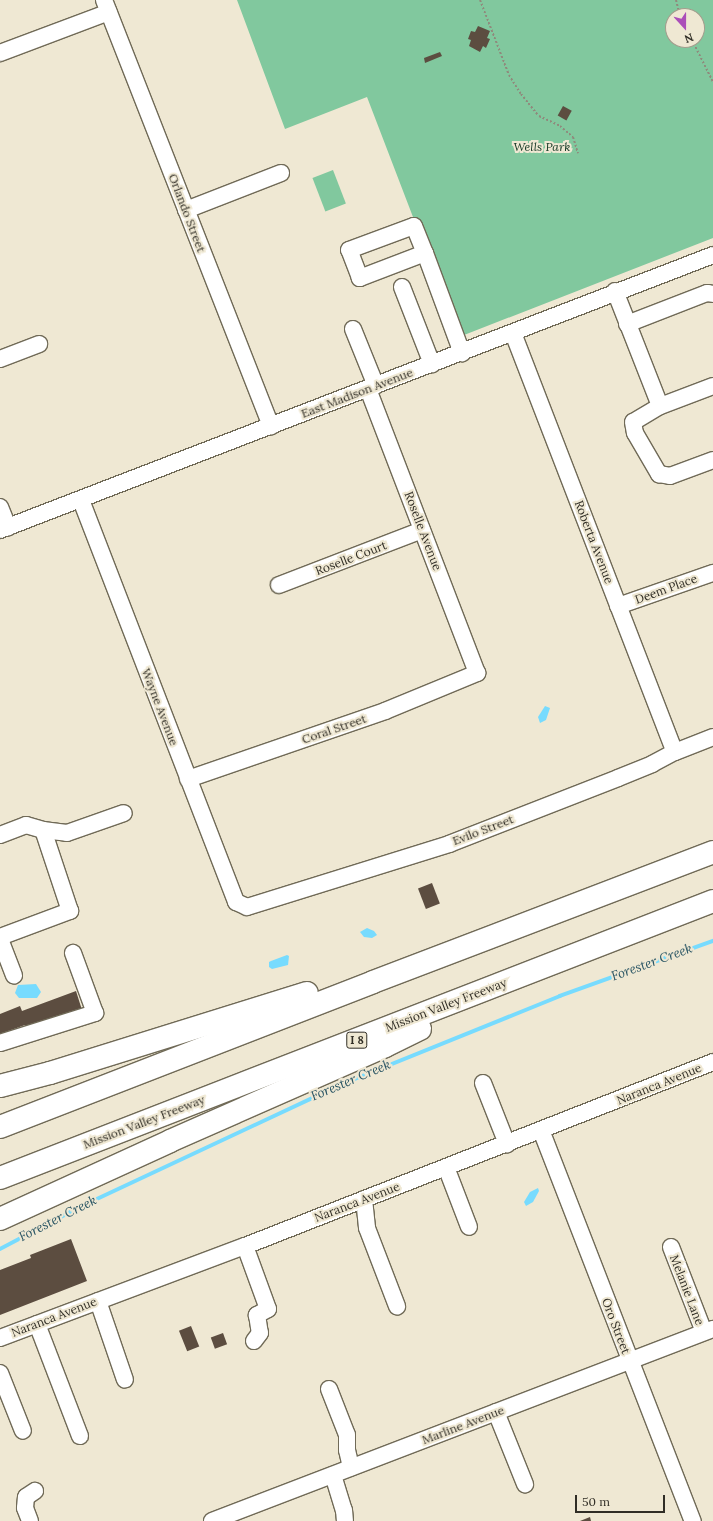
<!DOCTYPE html>
<style>
body{margin:0}
#map{position:relative;width:713px;height:1521px;overflow:hidden;background:#efe8d3;font-family:Lora,serif}
div>[style]{position:absolute}
[style*='--x']{left:calc(var(--x)*1px);top:calc(var(--y)*1px);width:calc(var(--w)*1px);rotate:calc(var(--a)*1deg)}
.green>*{inset:0;background:#81c89e;transform-origin:0 0}
.water>*{inset:0;background:#77dbfe}
.stream>*{height:3.5px;margin:-1.75px;padding:0 1.75px;transform-origin:1.75px;border-radius:1.75px;background:#77dbfe}
.building>*{inset:0;background:#5c4d40;transform-origin:0 0}
.path>*{height:2px;margin-top:-1px;transform-origin:0;background:repeating-linear-gradient(90deg,#8f8a7c 0 2px,transparent 0 4px)}
.roads{filter:drop-shadow(1px 0 #706a57) drop-shadow(-1px 0 #706a57) drop-shadow(0 1px #706a57) drop-shadow(0 -1px #706a57)}
.minor>*{height:16px;margin:-8px;padding:0 8px;transform-origin:8px;border-radius:8px;background:#fff}
.highway>*{height:22px;margin:-11px;padding:0 11px;transform-origin:11px;border-radius:11px;background:#fff}
span{translate:-50% -50%;white-space:nowrap;text-align:center;line-height:1.15;-webkit-text-stroke:4px #efe8d3;paint-order:stroke}
.shield-label span{padding:1px 3px;background:#efe8d3;border:1px solid;border-radius:3px;-webkit-text-stroke-width:0}
.shield-label{font-size:11px;color:#302d25;font-weight:700}
.park-label{font-size:12px;color:#113522;font-style:italic}
.street-label{font-size:12px;color:#302d25}
.water-label{font-size:13px;color:#285463;font-style:italic}
.north{position:absolute;left:665px;top:8px;width:40px;height:40px;box-sizing:border-box;background:#efe8d3;border:1px solid #a39d8d;border-radius:50%;rotate:159deg;font-size:11px;font-weight:700;line-height:16px;text-align:center;color:#302d25}
.north::after{content:'';display:block;margin:auto;width:14px;height:18px;background:#ab4fb9;clip-path:polygon(50% 0,100% 100%,50% 72%,0 100%)}
.scale{position:absolute;left:575px;top:1495px;width:90px;height:18px;box-sizing:border-box;border:2px solid #302d25;border-top:0;padding-left:5px;font-size:12px;line-height:14px;white-space:nowrap;color:#302d25;-webkit-text-stroke:3px #efe8d3;paint-order:stroke}
</style>
<div id="map">
<div class="green">
<i style="clip-path:polygon(evenodd,237px 0,713px 0,713px 238px,459px 337px,367px 97px,285px 129px,237px 0,673px 16px,697px 16px,697px 40px,673px 40px,673px 16px)"></i>
<i style="left:333px;top:170px;width:36px;height:22px;rotate:69deg"></i>
</div>
<div class="water">
<i style="clip-path:polygon(545px 706px,550px 708px,546px 720px,540px 723px,538px 717px)"></i>
<i style="clip-path:polygon(367px 928px,374px 931px,377px 935px,372px 938px,364px 937px,360px 932px)"></i>
<i style="clip-path:polygon(287px 955px,289px 956px,288px 965px,272px 969px,269px 967px,269px 962px,271px 961px)"></i>
<i style="clip-path:polygon(36px 984px,41px 992px,37px 998px,19px 998px,15px 993px,18px 985px)"></i>
<i style="clip-path:polygon(538px 1188px,539px 1191px,533px 1202px,526px 1206px,524px 1202px,530px 1192px)"></i>
</div>
<div class="stream">
<i style="--x:0;--y:1249;--w:93;--a:-27.7"></i>
<i style="--x:82;--y:1206;--w:285;--a:-25.1"></i>
<i style="--x:340;--y:1085;--w:237;--a:-22"></i>
<i style="--x:560;--y:996;--w:163;--a:-19.8"></i>
</div>
<div class="building">
<i style="clip-path:polygon(478px 26px,490px 31px,487px 38px,490px 39px,486px 48px,483px 46px,480px 52px,469px 46px,471px 40px,468px 39px,471px 31px,475px 32px)"></i>
<i style="clip-path:polygon(440px 52px,442px 56px,425px 63px,424px 58px)"></i>
<i style="left:563px;top:106px;width:10px;height:11px;rotate:29deg"></i>
<i style="left:432px;top:883px;width:22px;height:15px;rotate:69deg"></i>
<i style="clip-path:polygon(76px 991px,82px 1010px,27px 1030px,25px 1025px,0 1034px,0 1014px,20px 1006px,22px 1011px)"></i>
<i style="clip-path:polygon(71px 1239px,87px 1281px,0 1315px,0 1270px,31px 1258px,30px 1255px)"></i>
<i style="left:191px;top:1326px;width:22px;height:13px;rotate:68deg"></i>
<i style="left:223px;top:1333px;width:12px;height:13px;rotate:70deg"></i>
<i style="clip-path:polygon(590px 1517px,591px 1521px,580px 1521px)"></i>
</div>
<div class="path">
<i style="--x:480;--y:0;--w:80;--a:68.9"></i>
<i style="--x:509;--y:75;--w:22;--a:58"></i>
<i style="--x:521;--y:94;--w:28;--a:51"></i>
<i style="--x:539;--y:116;--w:23;--a:25"></i>
<i style="--x:560;--y:126;--w:17;--a:40"></i>
<i style="--x:573;--y:137;--w:17;--a:73"></i>
<i style="--x:676;--y:0;--w:16;--a:76"></i>
<i style="--x:692;--y:40;--w:47;--a:63.4"></i>
</div>
<div class="roads">
<div class="minor">
<i style="--x:104;--y:0;--w:458;--a:68.6"></i>
<i style="--x:0;--y:53;--w:116;--a:-20.6"></i>
<i style="--x:186;--y:210;--w:102;--a:-21.3"></i>
<i style="--x:425;--y:253;--w:70;--a:159"></i>
<i style="--x:360;--y:278;--w:30;--a:-111"></i>
<i style="--x:349;--y:250;--w:69;--a:-20.3"></i>
<i style="--x:414;--y:226;--w:29;--a:68"></i>
<i style="--x:425;--y:253;--w:107;--a:69.7"></i>
<i style="--x:402;--y:287;--w:83;--a:68.7"></i>
<i style="--x:615;--y:291;--w:123;--a:68.6"></i>
<i style="--x:627;--y:324;--w:86;--a:-21.2"></i>
<i style="--x:707;--y:293;--w:6;--a:9"></i>
<i style="--x:353;--y:329;--w:61;--a:68"></i>
<i style="--x:513;--y:333;--w:449;--a:68.9"></i>
<i style="--x:0;--y:359;--w:42;--a:-21"></i>
<i style="--x:713;--y:386;--w:57;--a:159.3"></i>
<i style="--x:660;--y:406;--w:31;--a:149"></i>
<i style="--x:633;--y:422;--w:11;--a:80"></i>
<i style="--x:635;--y:433;--w:48;--a:59.7"></i>
<i style="--x:659;--y:474;--w:11;--a:10"></i>
<i style="--x:670;--y:476;--w:46;--a:-20.4"></i>
<i style="--x:81;--y:500;--w:431;--a:68.9"></i>
<i style="--x:236;--y:902;--w:12;--a:24"></i>
<i style="--x:247;--y:907;--w:212;--a:-17.3"></i>
<i style="--x:449;--y:844;--w:181;--a:-21.3"></i>
<i style="--x:618;--y:778;--w:37;--a:-22"></i>
<i style="--x:652;--y:764;--w:26;--a:-28"></i>
<i style="--x:675;--y:752;--w:41;--a:-21.5"></i>
<i style="--x:0;--y:507;--w:22;--a:68"></i>
<i style="--x:0;--y:530;--w:764;--a:-21.09"></i>
<i style="--x:279;--y:585;--w:153;--a:-21"></i>
<i style="--x:618;--y:606;--w:101;--a:-19.2"></i>
<i style="--x:188;--y:779;--w:208;--a:-19"></i>
<i style="--x:385;--y:711;--w:100;--a:-22.4"></i>
<i style="--x:477;--y:673;--w:304;--a:-111"></i>
<i style="--x:0;--y:835;--w:28;--a:-21"></i>
<i style="--x:26;--y:825;--w:18;--a:16"></i>
<i style="--x:43;--y:830;--w:24;--a:7"></i>
<i style="--x:67;--y:833;--w:60;--a:-19.3"></i>
<i style="--x:0;--y:937;--w:75;--a:-20.4"></i>
<i style="--x:70;--y:911;--w:85;--a:-108.4"></i>
<i style="--x:0;--y:939;--w:39;--a:69"></i>
<i style="--x:0;--y:1043;--w:100;--a:-17.5"></i>
<i style="--x:95;--y:1013;--w:64;--a:-110.1"></i>
<i style="--x:483;--y:1083;--w:66;--a:68.5"></i>
<i style="--x:541;--y:1130;--w:420;--a:68.8"></i>
<i style="--x:446;--y:1167;--w:64;--a:69"></i>
<i style="--x:364;--y:1199;--w:29;--a:84"></i>
<i style="--x:367;--y:1228;--w:84;--a:69"></i>
<i style="--x:245;--y:1246;--w:67;--a:69.9"></i>
<i style="--x:268;--y:1309;--w:13;--a:151"></i>
<i style="--x:257;--y:1315;--w:18;--a:81"></i>
<i style="--x:260;--y:1333;--w:10;--a:127"></i>
<i style="--x:671;--y:1247;--w:91;--a:68.8"></i>
<i style="--x:98;--y:1301;--w:83;--a:71.1"></i>
<i style="--x:37;--y:1324;--w:120;--a:69"></i>
<i style="--x:0;--y:1338;--w:262;--a:-20.6"></i>
<i style="--x:245;--y:1246;--w:503;--a:-21.46"></i>
<i style="--x:0;--y:1373;--w:62;--a:68.4"></i>
<i style="--x:329;--y:1389;--w:49;--a:68.6"></i>
<i style="--x:347;--y:1435;--w:15;--a:90"></i>
<i style="--x:347;--y:1450;--w:18;--a:77"></i>
<i style="--x:496;--y:1412;--w:78;--a:68.1"></i>
<i style="--x:333;--y:1475;--w:37;--a:73"></i>
<i style="--x:344;--y:1510;--w:11;--a:85"></i>
<i style="--x:30;--y:1521;--w:14;--a:-111"></i>
<i style="--x:25;--y:1508;--w:11;--a:-85"></i>
<i style="--x:26;--y:1497;--w:11;--a:-34"></i>
<i style="--x:212;--y:1521;--w:537;--a:-20.97"></i>
</div>
<div class="highway">
<i style="--x:0;--y:1086;--w:52;--a:-14.6"></i>
<i style="--x:50;--y:1073;--w:269;--a:-17.3"></i>
<i style="--x:0;--y:1127;--w:400;--a:-21.2"></i>
<i style="--x:373;--y:982;--w:364;--a:-20.9"></i>
<i style="--x:0;--y:1178;--w:765;--a:-21.23"></i>
<i style="--x:0;--y:1219;--w:187;--a:-24.6"></i>
<i style="--x:170;--y:1141;--w:235;--a:-23.8"></i>
<i style="--x:385;--y:1046;--w:39;--a:-26"></i>
</div>
</div>
<div class="shield-label">
<span style="left:357px;top:1040px">I 8</span>
</div>
<div class="park-label">
<span style="left:542px;top:147px">Wells Park</span>
</div>
<div class="street-label">
<span style="left:187px;top:213px;rotate:69deg">Orlando Street</span>
<span style="left:357px;top:393px;rotate:-21deg">East Madison Avenue</span>
<span style="left:423px;top:531px;rotate:69deg">Roselle Avenue</span>
<span style="left:594px;top:542px;rotate:69deg">Roberta Avenue</span>
<span style="left:351px;top:558px;rotate:-21deg">Roselle Court</span>
<span style="left:666px;top:589px;rotate:-20deg">Deem Place</span>
<span style="left:160px;top:707px;rotate:69deg">Wayne Avenue</span>
<span style="left:334px;top:729px;rotate:-19deg">Coral Street</span>
<span style="left:483px;top:830px;rotate:-21deg">Evilo Street</span>
<span style="left:446px;top:1005px;rotate:-21deg">Mission Valley Freeway</span>
<span style="left:659px;top:1084px;rotate:-22deg">Naranca Avenue</span>
<span style="left:144px;top:1122px;rotate:-21deg">Mission Valley Freeway</span>
<span style="left:357px;top:1202px;rotate:-21deg">Naranca Avenue</span>
<span style="left:687px;top:1290px;rotate:69deg">Melanie Lane</span>
<span style="left:54px;top:1317px;rotate:-21deg">Naranca Avenue</span>
<span style="left:616px;top:1326px;rotate:69deg">Oro Street</span>
<span style="left:463px;top:1425px;rotate:-21deg">Marline Avenue</span>
</div>
<div class="water-label">
<span style="left:652px;top:963px;rotate:-20deg">Forester Creek</span>
<span style="left:351px;top:1081px;rotate:-23deg">Forester Creek</span>
<span style="left:58px;top:1219px;rotate:-27deg">Forester Creek</span>
</div>
<div class="north">N</div>
<div class="scale">50 m</div>
</div>
